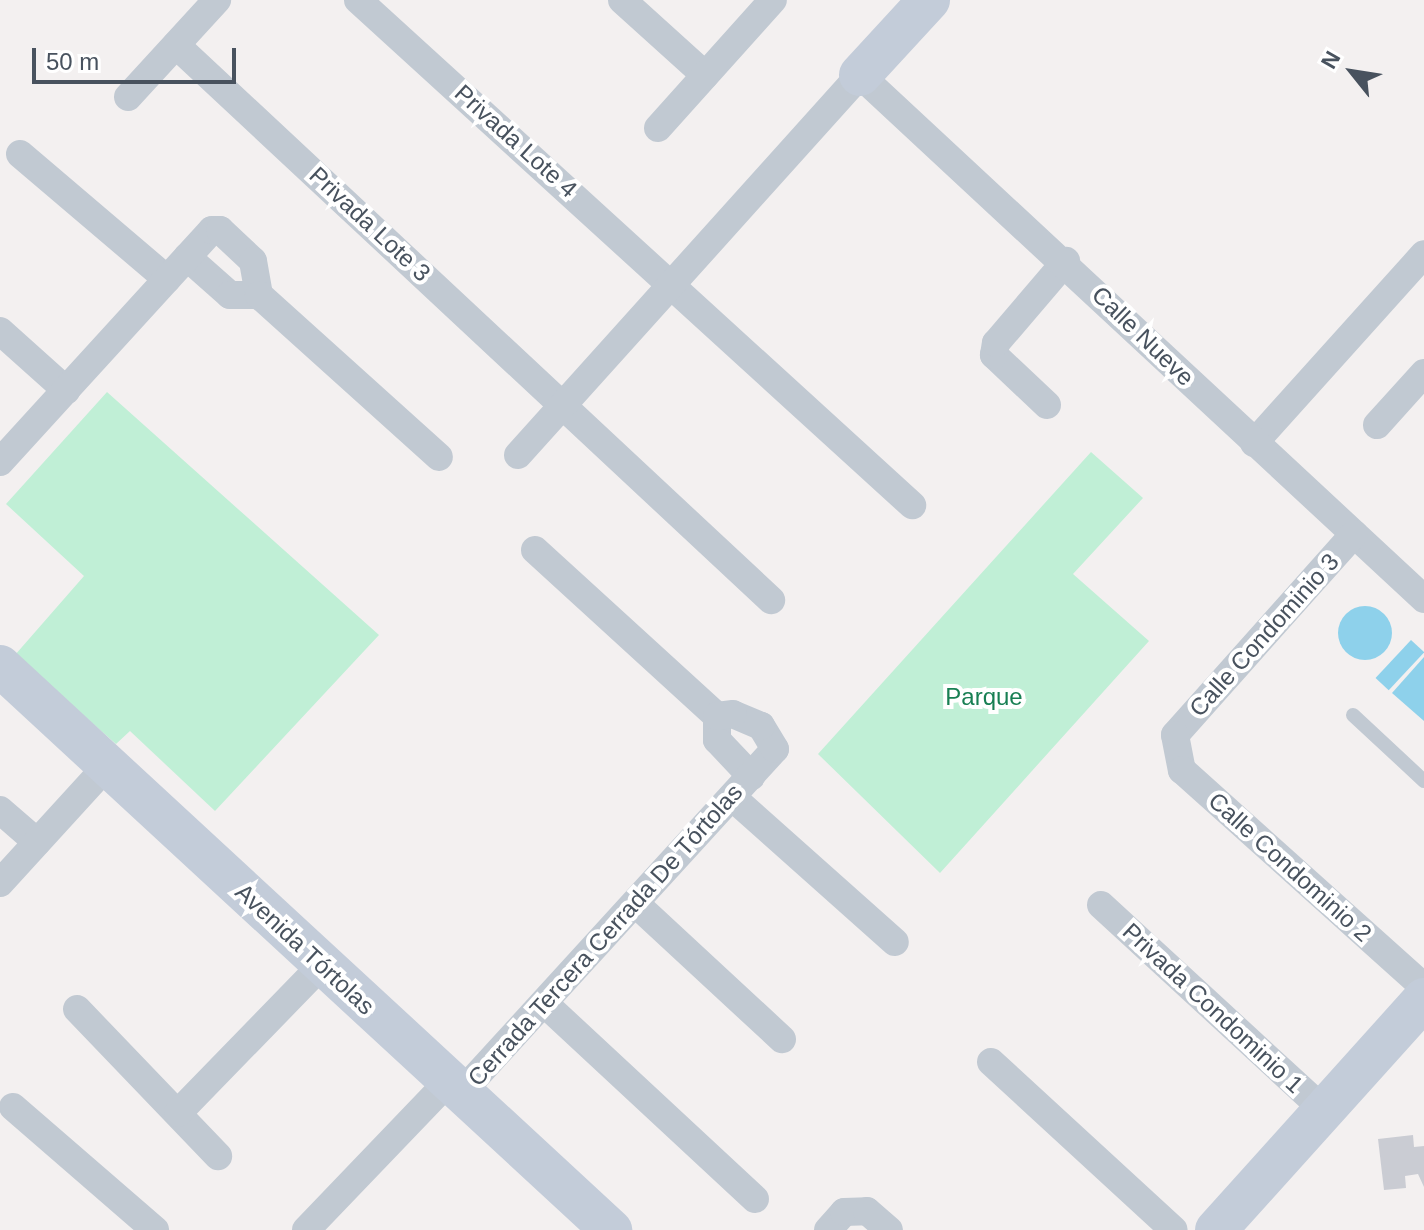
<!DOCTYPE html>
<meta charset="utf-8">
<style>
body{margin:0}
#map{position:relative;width:1424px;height:1230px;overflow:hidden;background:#f3f0f0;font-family:Arial,sans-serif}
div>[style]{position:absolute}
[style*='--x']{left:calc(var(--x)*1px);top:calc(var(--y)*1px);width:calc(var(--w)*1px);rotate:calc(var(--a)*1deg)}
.green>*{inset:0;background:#c0efd6}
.water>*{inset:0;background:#8ed1eb;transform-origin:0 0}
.round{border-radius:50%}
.building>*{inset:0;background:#caccd3}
.lane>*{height:14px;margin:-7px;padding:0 7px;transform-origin:7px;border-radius:7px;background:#c1c9d2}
.street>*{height:28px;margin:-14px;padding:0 14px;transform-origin:14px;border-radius:14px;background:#c1c9d2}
.secondary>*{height:42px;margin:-21px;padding:0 21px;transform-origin:21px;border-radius:21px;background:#c3ccd9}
span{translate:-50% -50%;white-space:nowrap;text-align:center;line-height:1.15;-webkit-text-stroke:8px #fff;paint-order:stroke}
.street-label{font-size:24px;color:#48525e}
.park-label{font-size:24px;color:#187f53}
.north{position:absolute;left:1312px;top:32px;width:80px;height:80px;-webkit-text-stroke:6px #fff;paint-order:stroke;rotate:300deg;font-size:22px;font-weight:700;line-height:32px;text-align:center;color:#48525e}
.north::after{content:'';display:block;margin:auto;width:28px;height:36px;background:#48525e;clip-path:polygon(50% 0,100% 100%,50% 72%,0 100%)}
.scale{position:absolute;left:32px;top:48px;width:204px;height:36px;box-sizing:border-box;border:4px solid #48525e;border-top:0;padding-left:10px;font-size:24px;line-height:28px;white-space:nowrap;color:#48525e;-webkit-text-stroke:6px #fff;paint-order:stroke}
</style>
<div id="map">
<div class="green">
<i style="clip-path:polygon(107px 392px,379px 635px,215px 811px,130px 731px,116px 744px,15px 655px,84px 576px,6px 504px)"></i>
<i style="clip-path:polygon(1091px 452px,1143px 498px,1073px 574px,1149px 641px,940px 873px,818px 754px)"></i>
</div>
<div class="water">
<i class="round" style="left:1338px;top:606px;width:54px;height:54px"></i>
<i style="left:1411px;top:640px;width:18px;height:52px;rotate:43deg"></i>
<i style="clip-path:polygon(1424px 657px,1424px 721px,1392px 693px)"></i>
</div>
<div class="building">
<i style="clip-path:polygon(1413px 1135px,1414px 1147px,1424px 1146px,1424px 1187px,1418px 1174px,1405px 1176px,1406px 1188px,1384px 1190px,1378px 1139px)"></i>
</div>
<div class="lane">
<i style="--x:1353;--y:715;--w:97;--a:42.9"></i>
</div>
<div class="street">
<i style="--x:358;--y:0;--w:750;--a:42.35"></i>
<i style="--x:622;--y:0;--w:112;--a:42.1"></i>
<i style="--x:176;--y:45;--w:814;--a:43.01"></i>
<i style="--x:128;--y:97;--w:132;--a:-47.5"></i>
<i style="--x:658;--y:128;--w:172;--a:-48.1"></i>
<i style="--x:20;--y:154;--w:193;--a:40.4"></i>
<i style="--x:187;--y:257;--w:57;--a:41.5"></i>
<i style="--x:230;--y:295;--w:29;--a:0"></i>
<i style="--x:0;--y:331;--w:89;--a:41.8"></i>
<i style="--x:1047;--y:405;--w:73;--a:-136.7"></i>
<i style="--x:994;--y:355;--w:12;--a:-81"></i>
<i style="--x:996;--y:343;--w:108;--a:-49.5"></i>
<i style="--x:1377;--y:425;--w:70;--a:-47.9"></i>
<i style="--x:1254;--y:443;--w:254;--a:-48"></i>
<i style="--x:518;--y:455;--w:511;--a:-48.01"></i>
<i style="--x:860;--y:75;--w:770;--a:42.89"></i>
<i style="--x:0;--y:462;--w:314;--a:-47.6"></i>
<i style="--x:212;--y:230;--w:8;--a:0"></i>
<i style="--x:220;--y:230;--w:45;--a:43.2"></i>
<i style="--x:253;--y:261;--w:35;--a:80"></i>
<i style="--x:259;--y:295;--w:242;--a:42"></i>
<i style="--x:1354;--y:534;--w:269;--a:131.7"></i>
<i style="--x:1175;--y:735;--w:36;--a:79"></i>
<i style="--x:1182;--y:770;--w:325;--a:41.9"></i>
<i style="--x:535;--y:550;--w:246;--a:42.4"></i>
<i style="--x:717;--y:716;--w:24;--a:90"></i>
<i style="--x:717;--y:740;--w:50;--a:46.6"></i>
<i style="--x:732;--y:797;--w:218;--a:41.7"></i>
<i style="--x:0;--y:810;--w:49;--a:40.9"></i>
<i style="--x:0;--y:883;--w:159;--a:-47.6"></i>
<i style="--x:636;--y:904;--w:199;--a:42.8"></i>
<i style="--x:1101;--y:905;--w:303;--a:42.6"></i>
<i style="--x:544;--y:1003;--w:288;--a:42.9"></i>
<i style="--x:77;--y:1009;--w:204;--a:46.2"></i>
<i style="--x:991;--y:1062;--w:248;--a:42.6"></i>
<i style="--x:460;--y:1094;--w:467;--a:-47.6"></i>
<i style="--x:775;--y:749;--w:27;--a:-121"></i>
<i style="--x:761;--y:726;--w:30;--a:-157"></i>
<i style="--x:733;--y:714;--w:16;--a:173"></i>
<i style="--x:13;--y:1107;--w:188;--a:40.9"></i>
<i style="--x:178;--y:1113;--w:206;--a:-45.8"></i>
<i style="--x:306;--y:1230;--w:205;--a:-46.2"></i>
<i style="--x:828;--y:1230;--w:24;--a:-48"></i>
<i style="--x:844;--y:1212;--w:23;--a:-2"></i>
<i style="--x:867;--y:1211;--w:29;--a:41"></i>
</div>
<div class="secondary">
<i style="--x:860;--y:75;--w:102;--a:-47.4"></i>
<i style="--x:0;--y:666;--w:832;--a:42.71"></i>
<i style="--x:1216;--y:1230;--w:311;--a:-48"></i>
</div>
<div class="street-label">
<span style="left:516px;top:141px;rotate:42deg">Privada Lote 4</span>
<span style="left:370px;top:224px;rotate:43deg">Privada Lote 3</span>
<span style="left:1143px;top:336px;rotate:44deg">Calle Nueve</span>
<span style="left:1264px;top:635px;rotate:-48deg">Calle Condominio 3</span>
<span style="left:1290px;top:867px;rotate:42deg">Calle Condominio 2</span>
<span style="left:605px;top:935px;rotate:-48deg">Cerrada Tercera Cerrada De Tórtolas</span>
<span style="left:305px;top:949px;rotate:43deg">Avenida Tórtolas</span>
<span style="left:1213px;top:1008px;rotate:43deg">Privada Condominio 1</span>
</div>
<div class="park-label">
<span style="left:984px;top:697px">Parque</span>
</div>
<div class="north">N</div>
<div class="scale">50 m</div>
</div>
